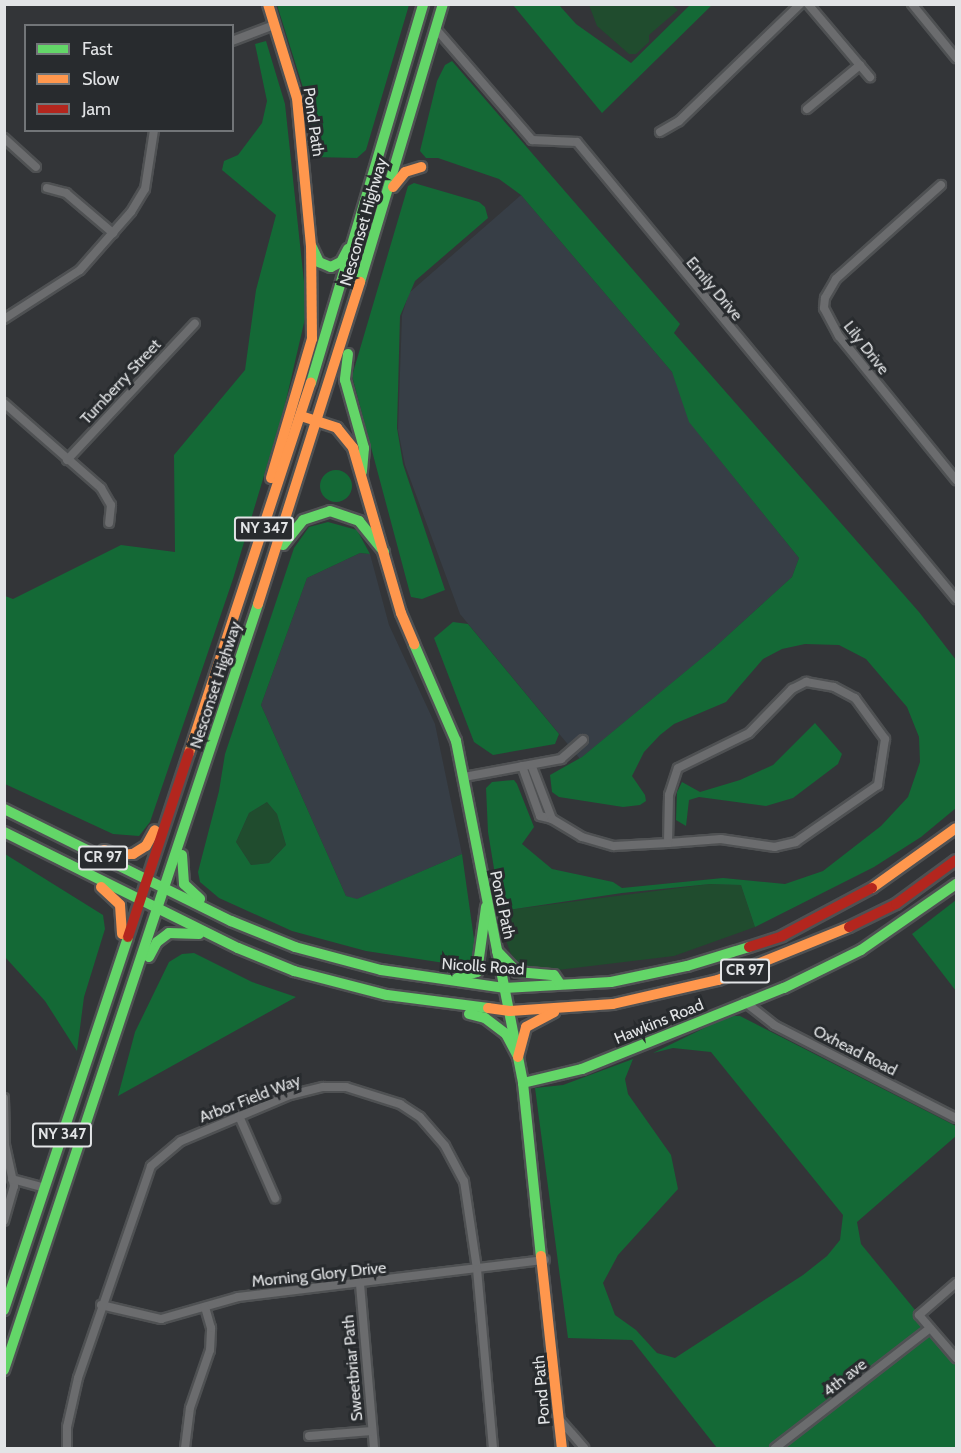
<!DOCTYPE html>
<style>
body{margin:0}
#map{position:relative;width:961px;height:1453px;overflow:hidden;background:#333538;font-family:Cabin,sans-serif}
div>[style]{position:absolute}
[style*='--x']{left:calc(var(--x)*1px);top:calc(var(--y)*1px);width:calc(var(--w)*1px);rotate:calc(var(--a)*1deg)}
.built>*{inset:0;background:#373e46}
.green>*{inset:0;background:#204c2e}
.forest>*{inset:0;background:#146936}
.round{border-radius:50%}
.roads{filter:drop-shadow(2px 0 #4f5153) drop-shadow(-2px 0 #4f5153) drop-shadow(0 2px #4f5153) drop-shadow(0 -2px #4f5153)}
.street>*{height:8px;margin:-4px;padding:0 4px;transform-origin:4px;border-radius:4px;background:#6b6c6e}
.fast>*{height:10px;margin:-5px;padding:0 5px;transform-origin:5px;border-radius:5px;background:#63d668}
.slow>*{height:10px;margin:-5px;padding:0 5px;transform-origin:5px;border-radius:5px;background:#ff974d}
.jam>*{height:10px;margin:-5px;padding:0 5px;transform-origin:5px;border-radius:5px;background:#b3261e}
span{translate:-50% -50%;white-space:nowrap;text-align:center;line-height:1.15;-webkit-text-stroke:6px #282b2e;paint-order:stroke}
.shield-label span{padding:2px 4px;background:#282b2e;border:2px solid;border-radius:4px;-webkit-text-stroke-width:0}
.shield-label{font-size:15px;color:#e2e4e6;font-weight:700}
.street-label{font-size:16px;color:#e2e4e6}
.frame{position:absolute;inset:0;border:6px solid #e2e4e6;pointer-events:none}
.legend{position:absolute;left:24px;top:24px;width:210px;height:108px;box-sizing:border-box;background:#282b2e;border:2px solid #727578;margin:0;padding:8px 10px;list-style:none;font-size:18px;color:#e2e4e6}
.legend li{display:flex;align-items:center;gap:12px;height:30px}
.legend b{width:30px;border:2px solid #727578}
</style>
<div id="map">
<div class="built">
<i style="clip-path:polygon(521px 195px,672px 372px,700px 435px,799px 558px,792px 577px,712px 650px,580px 759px,460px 614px,405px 465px,398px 430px,402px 315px,409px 293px)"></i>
<i style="clip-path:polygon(360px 553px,370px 554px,389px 625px,435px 724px,462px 854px,356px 900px,346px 896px,261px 705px,307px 578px)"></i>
</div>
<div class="green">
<i style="clip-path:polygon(589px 5px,672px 5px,678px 10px,649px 35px,649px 42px,636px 54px,629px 54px,597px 26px)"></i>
<i style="clip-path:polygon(267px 802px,277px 814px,286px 845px,269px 863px,251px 865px,236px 842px,249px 813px)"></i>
<i style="clip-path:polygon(710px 884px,741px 885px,755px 927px,674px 956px,541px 972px,524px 969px,511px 954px,507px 943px,501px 911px)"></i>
</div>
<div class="forest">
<i style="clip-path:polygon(277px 5px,409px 5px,366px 150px,357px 158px,314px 157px,305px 94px)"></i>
<i style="clip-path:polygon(513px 5px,559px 5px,576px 24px,631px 63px,690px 5px,712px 5px,602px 113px)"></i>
<i style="clip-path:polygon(266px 41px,285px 104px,307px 310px,284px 409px,233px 579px,150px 822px,139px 836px,113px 834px,5px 784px,5px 596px,13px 599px,121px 545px,175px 552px,174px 455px,245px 370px,256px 290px,276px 215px,222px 170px,224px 161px,238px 155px,262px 123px,267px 101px,255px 44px)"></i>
<i style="clip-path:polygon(452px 61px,680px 324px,674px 333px,919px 612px,956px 660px,956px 808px,921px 837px,874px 867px,755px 927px,741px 885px,710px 884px,622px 893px,501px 911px,488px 832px,486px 788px,492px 782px,514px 780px,517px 784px,534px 827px,522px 844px,552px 869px,613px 882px,622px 888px,723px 878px,785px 884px,823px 871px,881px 826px,908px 797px,920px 762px,919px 737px,907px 707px,866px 659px,839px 645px,805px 644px,782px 649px,763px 659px,726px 702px,674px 724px,660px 735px,644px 752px,632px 776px,645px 795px,646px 801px,640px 805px,623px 807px,559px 797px,552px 792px,550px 775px,582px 757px,714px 648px,792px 577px,799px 558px,689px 422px,672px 372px,521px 195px,499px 179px,438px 158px,426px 158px,420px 151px,437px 81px,445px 65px)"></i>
<i style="clip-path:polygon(414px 183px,479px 202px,485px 207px,488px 218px,415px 281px,400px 316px,397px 428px,403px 464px,445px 590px,422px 599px,411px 597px,352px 376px,408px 186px)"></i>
<i class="round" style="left:320px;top:470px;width:32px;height:32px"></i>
<i style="clip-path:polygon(evenodd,328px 522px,357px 530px,370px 554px,360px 553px,307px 578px,261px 705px,346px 896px,357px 899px,462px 854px,476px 953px,464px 966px,366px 951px,292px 931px,219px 898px,200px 882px,198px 872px,219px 791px,225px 754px,294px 548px,309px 527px,328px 522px,267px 802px,277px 814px,286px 845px,269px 863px,251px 865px,236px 842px,249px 813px,267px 802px)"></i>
<i style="clip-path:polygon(453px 622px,468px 624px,559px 734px,555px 744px,493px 755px,474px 742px,434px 638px)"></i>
<i style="clip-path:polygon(815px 723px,842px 754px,838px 764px,793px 798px,766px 806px,699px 797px,689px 800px,686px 826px,676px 820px,677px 792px,682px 782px,700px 792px,740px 780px,773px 765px)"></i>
<i style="clip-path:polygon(5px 854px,103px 915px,105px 929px,84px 997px,77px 1051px,45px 1001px,5px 957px)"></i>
<i style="clip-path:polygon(956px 900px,956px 991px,912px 934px)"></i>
<i style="clip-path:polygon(194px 953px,252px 982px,296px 997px,118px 1096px,135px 1032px,169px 962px,182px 954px)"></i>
<i style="clip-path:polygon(729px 1016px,740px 1016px,956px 1126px,956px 1136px,857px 1222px,861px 1244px,956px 1360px,956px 1448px,717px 1448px,632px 1340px,568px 1338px,535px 1088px,563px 1085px,633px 1059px,625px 1079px,628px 1094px,671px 1155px,678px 1189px,618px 1255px,603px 1283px,615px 1315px,636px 1330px,657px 1353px,675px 1358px,803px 1275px,827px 1256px,840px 1240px,843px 1215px,711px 1052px,673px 1048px,653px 1053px)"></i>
</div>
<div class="roads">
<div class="street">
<i style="--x:808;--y:4;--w:96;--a:49.7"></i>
<i style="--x:912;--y:4;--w:70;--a:50.8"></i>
<i style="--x:436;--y:29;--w:147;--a:49.1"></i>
<i style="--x:532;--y:140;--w:45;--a:2.5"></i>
<i style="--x:577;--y:142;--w:594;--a:50.33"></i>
<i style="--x:232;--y:41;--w:45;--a:-20.9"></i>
<i style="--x:807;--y:109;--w:69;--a:-39.7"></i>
<i style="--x:660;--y:132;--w:22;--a:-30"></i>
<i style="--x:679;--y:121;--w:168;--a:-44"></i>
<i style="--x:4;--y:138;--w:43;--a:42.2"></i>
<i style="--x:941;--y:185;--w:141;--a:138.2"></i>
<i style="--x:836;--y:279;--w:22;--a:120"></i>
<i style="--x:825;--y:298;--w:10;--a:96"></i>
<i style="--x:824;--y:308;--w:32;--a:62"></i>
<i style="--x:839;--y:336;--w:186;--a:50.9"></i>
<i style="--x:47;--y:188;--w:20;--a:15"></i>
<i style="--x:66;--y:193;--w:62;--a:40.4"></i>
<i style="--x:4;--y:319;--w:90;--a:-32.8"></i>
<i style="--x:80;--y:270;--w:77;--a:-48.7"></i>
<i style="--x:131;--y:212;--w:27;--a:-59"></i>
<i style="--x:145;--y:189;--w:60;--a:-81.3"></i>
<i style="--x:4;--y:403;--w:129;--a:41.2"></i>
<i style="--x:101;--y:488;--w:20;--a:60"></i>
<i style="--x:111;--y:505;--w:18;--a:96"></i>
<i style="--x:67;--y:460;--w:187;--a:-46.9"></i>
<i style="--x:806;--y:682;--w:28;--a:10"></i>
<i style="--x:834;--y:687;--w:24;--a:28"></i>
<i style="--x:855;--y:698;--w:51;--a:53.8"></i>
<i style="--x:885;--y:739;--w:47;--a:98.7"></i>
<i style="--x:878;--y:785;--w:100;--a:145.2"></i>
<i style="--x:796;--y:842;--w:22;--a:167"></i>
<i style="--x:775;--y:847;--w:55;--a:-171.6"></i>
<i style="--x:721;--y:839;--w:53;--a:175.7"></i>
<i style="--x:668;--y:843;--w:48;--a:-88.8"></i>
<i style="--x:669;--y:795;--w:28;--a:-72"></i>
<i style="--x:678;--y:768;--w:79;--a:-26.2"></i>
<i style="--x:749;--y:733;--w:62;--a:-45.7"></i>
<i style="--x:792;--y:689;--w:16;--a:-27"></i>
<i style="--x:522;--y:766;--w:53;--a:70.2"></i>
<i style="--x:540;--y:816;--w:12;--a:14"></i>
<i style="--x:552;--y:819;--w:56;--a:-111"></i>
<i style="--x:464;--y:777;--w:99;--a:-10.5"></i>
<i style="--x:561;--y:759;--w:29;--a:-41"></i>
<i style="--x:552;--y:819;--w:35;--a:31"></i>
<i style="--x:582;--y:837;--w:33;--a:16"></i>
<i style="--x:614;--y:846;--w:54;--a:-3.2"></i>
<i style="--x:745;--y:1002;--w:37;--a:38"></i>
<i style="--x:774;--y:1025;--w:204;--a:27.1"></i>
<i style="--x:4;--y:1098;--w:47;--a:88.8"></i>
<i style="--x:5;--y:1145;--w:42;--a:77.6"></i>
<i style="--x:14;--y:1186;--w:36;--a:106"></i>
<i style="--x:239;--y:1116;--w:90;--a:66.3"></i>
<i style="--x:12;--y:1179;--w:34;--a:15"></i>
<i style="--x:956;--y:1283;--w:49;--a:139.1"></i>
<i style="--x:919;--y:1315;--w:57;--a:49.3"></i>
<i style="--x:360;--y:1284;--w:165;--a:85.1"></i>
<i style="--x:101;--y:1305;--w:62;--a:13.1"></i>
<i style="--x:161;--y:1319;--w:80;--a:-15.9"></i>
<i style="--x:238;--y:1297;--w:309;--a:-6.9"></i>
<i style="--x:560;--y:1420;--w:37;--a:49"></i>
<i style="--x:309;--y:1436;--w:63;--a:-4.5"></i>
<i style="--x:67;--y:1448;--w:21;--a:-90"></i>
<i style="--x:67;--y:1427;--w:50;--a:-77.3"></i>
<i style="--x:78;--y:1378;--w:224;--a:-71"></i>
<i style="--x:151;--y:1166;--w:39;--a:-40"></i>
<i style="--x:181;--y:1141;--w:118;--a:-22.9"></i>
<i style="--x:290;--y:1095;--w:34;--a:-14"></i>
<i style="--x:323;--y:1087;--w:23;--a:0"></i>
<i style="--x:346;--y:1087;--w:57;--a:17.5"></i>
<i style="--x:400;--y:1104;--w:24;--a:33"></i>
<i style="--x:420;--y:1117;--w:38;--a:49"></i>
<i style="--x:445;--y:1146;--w:40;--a:62"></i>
<i style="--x:464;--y:1181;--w:89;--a:81.6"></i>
<i style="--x:477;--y:1269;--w:180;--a:84.9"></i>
<i style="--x:185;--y:1448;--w:40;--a:-82.9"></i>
<i style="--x:190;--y:1408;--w:61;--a:-71"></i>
<i style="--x:210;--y:1350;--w:22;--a:-87"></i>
<i style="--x:211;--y:1328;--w:22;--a:-106"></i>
<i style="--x:775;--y:1448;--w:196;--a:-37.7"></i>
</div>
<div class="fast">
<i style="--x:312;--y:247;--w:17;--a:65"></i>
<i style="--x:319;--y:262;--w:13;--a:23"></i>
<i style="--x:331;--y:267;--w:11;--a:-27"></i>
<i style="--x:341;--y:262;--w:15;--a:-62"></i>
<i style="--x:360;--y:282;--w:290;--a:-73.4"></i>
<i style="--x:348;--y:354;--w:26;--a:97"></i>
<i style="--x:345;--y:380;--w:71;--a:74.4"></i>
<i style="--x:364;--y:448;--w:24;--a:95"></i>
<i style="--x:311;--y:383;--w:395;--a:-73.5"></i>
<i style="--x:283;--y:545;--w:32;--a:-51"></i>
<i style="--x:303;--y:520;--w:28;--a:-18"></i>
<i style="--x:330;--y:511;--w:31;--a:19"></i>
<i style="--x:359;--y:521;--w:40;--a:51"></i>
<i style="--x:414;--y:644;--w:106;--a:66.6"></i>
<i style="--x:456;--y:741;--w:349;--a:78.9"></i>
<i style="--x:523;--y:1083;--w:174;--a:84.1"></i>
<i style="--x:4;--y:809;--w:253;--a:26.3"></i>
<i style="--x:231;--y:921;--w:69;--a:22.1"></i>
<i style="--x:295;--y:947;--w:89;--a:15"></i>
<i style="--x:381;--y:970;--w:124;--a:8.3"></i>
<i style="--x:504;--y:988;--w:107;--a:-3.2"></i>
<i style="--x:611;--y:982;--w:78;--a:-11.9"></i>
<i style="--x:687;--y:966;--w:65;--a:-17"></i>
<i style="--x:4;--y:832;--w:261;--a:26.4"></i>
<i style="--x:238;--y:948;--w:61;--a:22.3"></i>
<i style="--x:294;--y:971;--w:96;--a:14.5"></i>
<i style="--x:387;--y:995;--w:102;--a:7.3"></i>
<i style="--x:182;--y:855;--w:29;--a:86"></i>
<i style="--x:184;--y:884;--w:22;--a:43"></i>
<i style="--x:497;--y:951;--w:29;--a:46"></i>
<i style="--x:517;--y:972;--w:37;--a:5"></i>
<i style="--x:554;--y:975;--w:11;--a:56"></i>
<i style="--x:149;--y:957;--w:17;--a:-62"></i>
<i style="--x:157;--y:942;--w:15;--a:-37"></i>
<i style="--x:169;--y:933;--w:30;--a:2"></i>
<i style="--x:457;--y:978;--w:21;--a:-17"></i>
<i style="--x:477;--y:972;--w:66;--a:-82.1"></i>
<i style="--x:469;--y:1014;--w:16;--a:14"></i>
<i style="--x:485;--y:1018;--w:26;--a:37"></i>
<i style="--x:506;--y:1034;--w:26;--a:62"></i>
<i style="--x:523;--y:1083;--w:61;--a:-13.3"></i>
<i style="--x:582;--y:1069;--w:218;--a:-21.9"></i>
<i style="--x:784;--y:988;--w:86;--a:-26.3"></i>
<i style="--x:861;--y:950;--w:116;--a:-34.8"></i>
<i style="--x:4;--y:1310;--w:393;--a:-71.6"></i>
<i style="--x:4;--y:1370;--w:807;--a:-71.65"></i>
</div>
<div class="slow">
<i style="--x:268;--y:4;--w:98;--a:72.9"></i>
<i style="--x:297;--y:98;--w:149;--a:84.6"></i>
<i style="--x:393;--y:187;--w:19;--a:-51"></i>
<i style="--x:405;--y:172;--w:17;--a:-17"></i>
<i style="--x:301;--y:416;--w:38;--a:18"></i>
<i style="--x:337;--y:428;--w:26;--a:51"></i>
<i style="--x:353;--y:448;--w:172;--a:73.8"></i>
<i style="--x:401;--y:613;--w:34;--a:67"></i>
<i style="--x:271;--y:478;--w:145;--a:-73.6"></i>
<i style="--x:312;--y:339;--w:93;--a:-90.6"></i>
<i style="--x:258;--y:604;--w:338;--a:-72.4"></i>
<i style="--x:189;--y:753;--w:390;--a:-71.8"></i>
<i style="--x:104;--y:850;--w:14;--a:21"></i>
<i style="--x:117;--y:855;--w:16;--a:-4"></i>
<i style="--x:133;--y:854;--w:15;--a:-32"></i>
<i style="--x:146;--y:846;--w:18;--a:-61"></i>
<i style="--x:101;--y:887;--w:26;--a:43"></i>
<i style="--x:120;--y:905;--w:29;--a:86"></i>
<i style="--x:872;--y:888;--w:103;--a:-35.5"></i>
<i style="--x:488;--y:1008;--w:22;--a:8"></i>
<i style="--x:510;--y:1011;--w:103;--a:-3.9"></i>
<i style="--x:613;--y:1004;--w:108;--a:-12.9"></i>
<i style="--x:718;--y:980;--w:141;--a:-22"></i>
<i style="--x:518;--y:1057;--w:31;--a:-75"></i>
<i style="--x:526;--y:1027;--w:32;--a:-28"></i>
<i style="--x:541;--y:1256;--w:193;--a:83.8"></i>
</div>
<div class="jam">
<i style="--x:849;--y:927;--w:52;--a:-26.1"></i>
<i style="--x:896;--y:904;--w:74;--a:-36.3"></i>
<i style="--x:128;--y:937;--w:194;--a:-71.7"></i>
<i style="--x:749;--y:947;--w:35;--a:-18"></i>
<i style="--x:782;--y:936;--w:102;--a:-28.1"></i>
</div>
</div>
<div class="shield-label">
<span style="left:264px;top:529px">NY 347</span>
<span style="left:103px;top:858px">CR 97</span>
<span style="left:745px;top:971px">CR 97</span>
<span style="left:62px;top:1135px">NY 347</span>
</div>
<div class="street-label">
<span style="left:313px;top:122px;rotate:82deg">Pond Path</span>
<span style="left:364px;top:222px;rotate:-74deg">Nesconset Highway</span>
<span style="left:714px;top:289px;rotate:50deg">Emily Drive</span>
<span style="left:866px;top:348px;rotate:52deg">Lily Drive</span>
<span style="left:121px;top:382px;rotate:-47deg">Turnberry Street</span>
<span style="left:216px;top:685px;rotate:-72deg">Nesconset Highway</span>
<span style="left:502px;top:905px;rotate:78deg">Pond Path</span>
<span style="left:483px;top:967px;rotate:4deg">Nicolls Road</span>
<span style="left:659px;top:1022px;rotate:-22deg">Hawkins Road</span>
<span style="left:855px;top:1051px;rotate:27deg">Oxhead Road</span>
<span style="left:250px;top:1099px;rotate:-21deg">Arbor Field Way</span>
<span style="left:319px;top:1275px;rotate:-6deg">Morning Glory Drive</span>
<span style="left:353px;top:1368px;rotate:-95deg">Sweetbriar Path</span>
<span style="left:845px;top:1378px;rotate:-38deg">4th ave</span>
<span style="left:542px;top:1390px;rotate:-95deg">Pond Path</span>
</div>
<div class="frame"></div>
<ul class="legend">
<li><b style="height:8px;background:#63d668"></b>Fast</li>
<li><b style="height:8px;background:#ff974d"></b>Slow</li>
<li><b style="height:8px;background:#b3261e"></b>Jam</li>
</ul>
</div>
